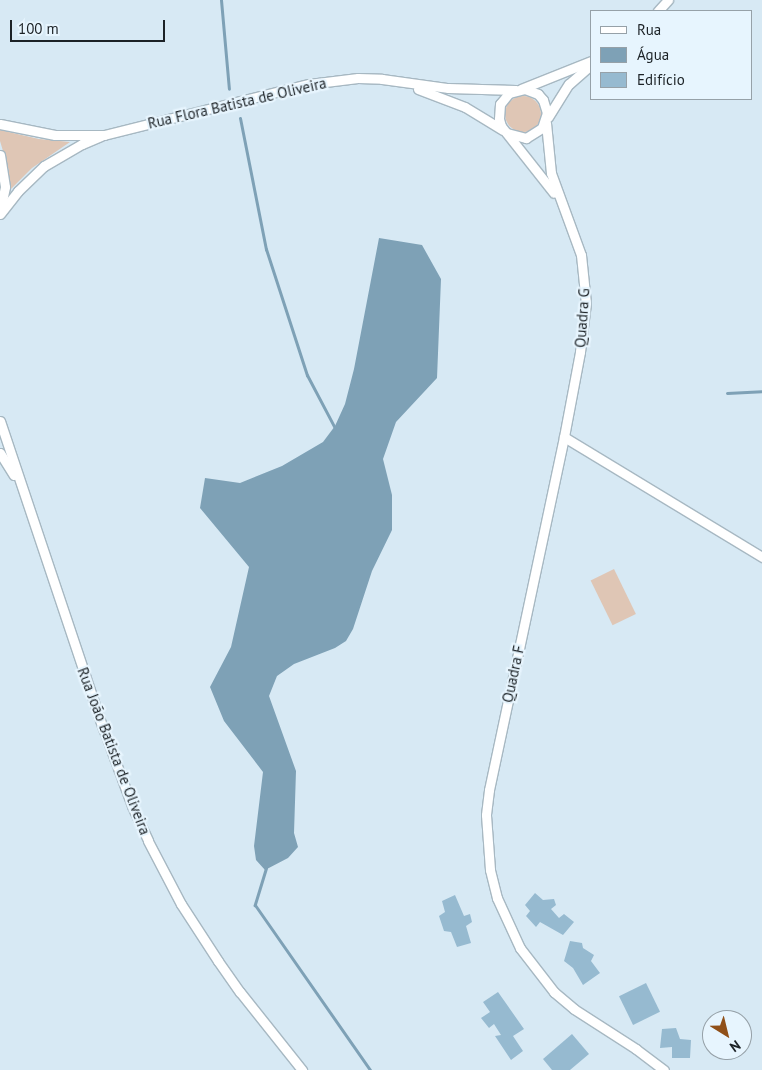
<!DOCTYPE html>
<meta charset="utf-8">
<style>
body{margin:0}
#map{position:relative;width:762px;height:1070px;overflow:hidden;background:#d7e9f4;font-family:"PT Sans",sans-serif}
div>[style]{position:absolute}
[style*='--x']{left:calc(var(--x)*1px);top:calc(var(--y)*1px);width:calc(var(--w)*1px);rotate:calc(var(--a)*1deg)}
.green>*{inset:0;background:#dfc6b5;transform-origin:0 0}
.round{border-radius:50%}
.water>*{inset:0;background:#7ea1b6}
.stream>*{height:3px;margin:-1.5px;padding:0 1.5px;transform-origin:1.5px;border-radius:1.5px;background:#7ea1b6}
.building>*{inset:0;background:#96bad0;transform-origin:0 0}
.roads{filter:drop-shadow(1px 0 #a7b8c2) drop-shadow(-1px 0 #a7b8c2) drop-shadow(0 1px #a7b8c2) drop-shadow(0 -1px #a7b8c2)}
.street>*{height:9px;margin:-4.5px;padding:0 4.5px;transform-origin:4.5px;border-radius:4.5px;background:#fff}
span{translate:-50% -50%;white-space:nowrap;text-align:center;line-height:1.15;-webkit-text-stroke:4.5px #e7f5fe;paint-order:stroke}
.street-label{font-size:15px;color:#1c2226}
.legend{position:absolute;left:590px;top:10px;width:162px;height:90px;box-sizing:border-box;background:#e7f5fe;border:1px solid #96a1a8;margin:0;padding:6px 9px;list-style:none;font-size:15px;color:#1c2226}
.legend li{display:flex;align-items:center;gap:10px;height:25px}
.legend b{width:25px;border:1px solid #96a1a8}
.north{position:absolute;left:702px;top:1010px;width:50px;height:50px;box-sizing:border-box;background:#e7f5fe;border:1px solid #96a1a8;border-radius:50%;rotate:144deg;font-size:14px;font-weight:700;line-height:20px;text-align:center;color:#1c2226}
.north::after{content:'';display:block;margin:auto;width:18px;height:22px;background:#905019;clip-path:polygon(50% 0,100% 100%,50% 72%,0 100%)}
.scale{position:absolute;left:10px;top:20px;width:155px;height:22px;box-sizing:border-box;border:2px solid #1c2226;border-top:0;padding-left:6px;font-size:15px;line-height:18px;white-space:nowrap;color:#1c2226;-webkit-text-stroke:4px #e7f5fe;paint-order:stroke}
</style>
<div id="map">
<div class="green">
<i class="round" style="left:505px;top:96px;width:36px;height:36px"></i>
<i style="clip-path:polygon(0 130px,39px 139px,70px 142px,32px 168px,9px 191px,9px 171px,0 141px)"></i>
<i style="left:614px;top:569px;width:50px;height:26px;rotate:64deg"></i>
</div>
<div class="water">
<i style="clip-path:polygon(379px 238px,422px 245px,441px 279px,437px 378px,396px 422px,383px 459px,392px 495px,392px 530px,372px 571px,353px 629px,346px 641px,335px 648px,294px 664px,277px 676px,269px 696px,296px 771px,294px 833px,298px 847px,288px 858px,265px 870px,256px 860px,254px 846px,263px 772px,224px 721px,210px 687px,231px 647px,249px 567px,200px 508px,205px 478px,240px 483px,282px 466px,323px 442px,335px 426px,345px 404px,354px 369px)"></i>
</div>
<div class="stream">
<i style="--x:221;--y:0;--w:89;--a:84.9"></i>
<i style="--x:240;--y:118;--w:134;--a:78.8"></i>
<i style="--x:266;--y:249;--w:133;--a:72"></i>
<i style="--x:307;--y:375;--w:60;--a:62.2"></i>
<i style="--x:727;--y:393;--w:35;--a:-3"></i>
<i style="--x:266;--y:868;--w:39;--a:107"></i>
<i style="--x:255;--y:905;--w:201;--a:55.1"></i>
</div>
<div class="building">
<i style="clip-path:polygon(535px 893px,543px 900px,554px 899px,556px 905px,551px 909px,559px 918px,564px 914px,574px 922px,563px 935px,540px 922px,536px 927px,526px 916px,530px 911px,525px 905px)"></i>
<i style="clip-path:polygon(455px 895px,464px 916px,470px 914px,472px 922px,466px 926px,471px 943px,457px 947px,451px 932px,444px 931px,439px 916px,445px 912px,442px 901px)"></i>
<i style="clip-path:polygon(570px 941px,582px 943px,583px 948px,594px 955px,591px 961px,600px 973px,583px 985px,573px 968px,564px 961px)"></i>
<i style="left:646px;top:983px;width:32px;height:30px;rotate:64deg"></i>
<i style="clip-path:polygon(498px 992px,524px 1029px,513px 1036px,523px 1051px,511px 1060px,495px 1036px,501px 1035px,494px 1024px,489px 1028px,481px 1018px,490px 1012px,483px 1002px)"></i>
<i style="clip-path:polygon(676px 1028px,680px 1039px,691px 1040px,690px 1058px,672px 1058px,672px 1047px,660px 1048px,662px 1029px)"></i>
<i style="clip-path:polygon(572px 1034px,589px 1054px,570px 1070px,552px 1070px,543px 1059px)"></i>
</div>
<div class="roads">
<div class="street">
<i style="--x:658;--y:11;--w:15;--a:-48"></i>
<i style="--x:418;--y:89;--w:50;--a:21"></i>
<i style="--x:465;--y:107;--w:44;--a:31.2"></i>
<i style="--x:521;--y:89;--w:75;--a:-21.8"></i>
<i style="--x:548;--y:117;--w:39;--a:-58"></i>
<i style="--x:569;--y:84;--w:29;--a:-41"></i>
<i style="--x:546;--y:123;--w:50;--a:84.3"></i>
<i style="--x:551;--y:173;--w:87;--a:69.9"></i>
<i style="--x:581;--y:255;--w:48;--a:84.1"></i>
<i style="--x:586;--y:303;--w:49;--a:97"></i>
<i style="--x:580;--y:352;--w:86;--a:100.7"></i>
<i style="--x:564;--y:437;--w:361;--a:102"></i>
<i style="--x:489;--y:790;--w:25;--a:97"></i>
<i style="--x:486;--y:815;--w:55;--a:85.8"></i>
<i style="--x:490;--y:870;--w:29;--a:76"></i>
<i style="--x:497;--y:898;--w:55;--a:65.3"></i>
<i style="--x:520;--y:948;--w:56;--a:52.3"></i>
<i style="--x:554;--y:992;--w:26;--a:40"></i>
<i style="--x:574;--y:1009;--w:74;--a:32.8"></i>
<i style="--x:636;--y:1049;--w:35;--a:37"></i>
<i style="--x:0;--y:124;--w:56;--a:11.3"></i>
<i style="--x:55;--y:135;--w:49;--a:0"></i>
<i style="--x:104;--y:135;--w:211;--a:-14"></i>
<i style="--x:309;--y:84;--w:49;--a:-7"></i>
<i style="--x:358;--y:78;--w:24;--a:2"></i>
<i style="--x:382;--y:79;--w:67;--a:7.8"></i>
<i style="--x:448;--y:88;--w:68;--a:1.7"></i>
<i style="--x:507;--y:133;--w:20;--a:15"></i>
<i style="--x:526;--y:138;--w:19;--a:-32"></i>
<i style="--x:542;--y:128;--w:16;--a:-72"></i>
<i style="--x:547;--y:113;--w:14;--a:-107"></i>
<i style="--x:543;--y:100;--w:8;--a:-130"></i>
<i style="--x:538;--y:94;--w:14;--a:-159"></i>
<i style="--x:525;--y:89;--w:16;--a:166"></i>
<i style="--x:509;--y:93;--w:14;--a:129"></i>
<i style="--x:500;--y:104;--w:15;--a:94"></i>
<i style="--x:499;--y:119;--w:7;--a:74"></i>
<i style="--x:501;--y:126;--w:85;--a:51.7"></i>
<i style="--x:0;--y:155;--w:32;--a:81"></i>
<i style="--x:5;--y:187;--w:25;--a:102"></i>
<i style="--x:0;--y:214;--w:29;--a:-52"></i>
<i style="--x:18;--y:191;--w:36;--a:-44"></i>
<i style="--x:44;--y:166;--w:44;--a:-30.1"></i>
<i style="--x:82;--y:144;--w:21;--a:-23"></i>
<i style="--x:0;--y:421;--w:324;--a:71.5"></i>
<i style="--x:103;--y:728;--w:83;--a:69.6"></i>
<i style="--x:132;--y:806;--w:38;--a:65"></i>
<i style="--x:148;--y:841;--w:71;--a:62.4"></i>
<i style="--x:181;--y:904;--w:68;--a:57"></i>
<i style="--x:218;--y:961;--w:38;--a:55"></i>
<i style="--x:240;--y:992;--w:100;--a:51.5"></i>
<i style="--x:564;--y:437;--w:232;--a:31.2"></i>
<i style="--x:0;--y:453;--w:26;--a:58"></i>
</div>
</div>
<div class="street-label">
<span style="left:237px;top:103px;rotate:-13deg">Rua Flora Batista de Oliveira</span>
<span style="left:582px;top:318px;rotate:-86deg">Quadra G</span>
<span style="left:513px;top:674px;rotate:-78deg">Quadra F</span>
<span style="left:114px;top:751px;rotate:69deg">Rua João Batista de Oliveira</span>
</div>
<ul class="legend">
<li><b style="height:6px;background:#fff"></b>Rua</li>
<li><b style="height:14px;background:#7ea1b6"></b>Água</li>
<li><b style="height:14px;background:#96bad0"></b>Edifício</li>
</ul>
<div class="north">N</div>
<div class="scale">100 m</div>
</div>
